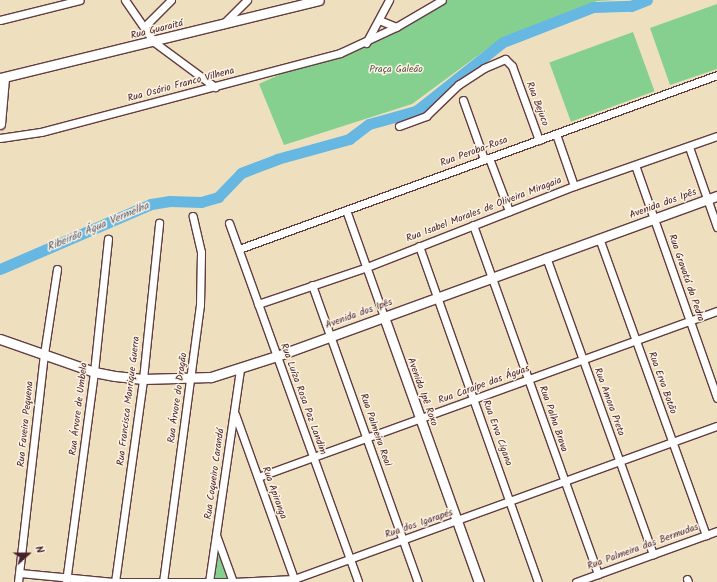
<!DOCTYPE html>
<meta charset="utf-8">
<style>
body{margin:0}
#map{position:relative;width:717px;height:582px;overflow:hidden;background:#eee0bf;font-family:Kalam,sans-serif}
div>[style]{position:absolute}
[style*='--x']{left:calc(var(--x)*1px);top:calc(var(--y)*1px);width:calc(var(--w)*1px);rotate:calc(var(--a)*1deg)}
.green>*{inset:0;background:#85d08e;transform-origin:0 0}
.river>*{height:11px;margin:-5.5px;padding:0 5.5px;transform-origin:5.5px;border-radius:5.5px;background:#66b7e1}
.roads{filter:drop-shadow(1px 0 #633c41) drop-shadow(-1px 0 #633c41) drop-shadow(0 1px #633c41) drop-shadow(0 -1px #633c41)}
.minor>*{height:7px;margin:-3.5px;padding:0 3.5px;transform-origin:3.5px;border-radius:3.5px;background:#fff}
.tertiary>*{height:9px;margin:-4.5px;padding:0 4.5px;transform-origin:4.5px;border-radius:4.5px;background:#fff}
span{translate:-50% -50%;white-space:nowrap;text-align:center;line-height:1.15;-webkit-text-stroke:3px #fcf5e5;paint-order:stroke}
.street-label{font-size:10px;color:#4a1f2b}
.park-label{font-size:10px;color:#5c5449}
.water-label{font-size:11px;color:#54546b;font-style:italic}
.north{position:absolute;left:8px;top:534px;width:40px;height:40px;-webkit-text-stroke:3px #fcf5e5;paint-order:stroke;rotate:69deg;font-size:11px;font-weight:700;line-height:16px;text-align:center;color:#4a1f2b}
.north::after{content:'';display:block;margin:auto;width:14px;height:18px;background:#4a1f2b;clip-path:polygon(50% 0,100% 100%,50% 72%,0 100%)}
</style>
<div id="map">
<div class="green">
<i style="clip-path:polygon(446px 0,616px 0,597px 1px,503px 37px,412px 104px,284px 145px,259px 84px,296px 67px,363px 47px)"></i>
<i style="clip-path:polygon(717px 4px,717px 69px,670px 85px,650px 28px)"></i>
<i style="left:633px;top:32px;width:63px;height:89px;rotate:70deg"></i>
<i style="clip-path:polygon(216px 529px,234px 578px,210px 579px)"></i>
</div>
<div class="river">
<i style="--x:0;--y:269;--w:164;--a:-23.3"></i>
<i style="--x:151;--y:204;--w:19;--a:-9"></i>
<i style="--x:170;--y:201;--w:31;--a:2"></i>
<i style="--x:201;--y:202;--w:18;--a:-16"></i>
<i style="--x:218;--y:197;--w:33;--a:-46"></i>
<i style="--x:241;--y:173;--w:39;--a:-21"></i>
<i style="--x:277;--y:159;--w:75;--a:-15.5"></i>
<i style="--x:349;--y:139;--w:25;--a:-37"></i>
<i style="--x:369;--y:124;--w:49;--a:-15.5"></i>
<i style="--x:416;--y:111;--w:111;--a:-38.4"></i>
<i style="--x:503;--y:42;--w:97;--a:-21.3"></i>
<i style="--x:593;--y:7;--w:38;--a:-2"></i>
<i style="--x:631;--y:6;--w:17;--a:-21"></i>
</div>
<div class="roads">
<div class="minor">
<i style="--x:125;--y:0;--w:51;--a:55.4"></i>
<i style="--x:154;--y:42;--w:76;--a:36.4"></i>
<i style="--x:0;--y:20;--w:82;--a:-14"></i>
<i style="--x:379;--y:20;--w:18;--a:22"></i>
<i style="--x:223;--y:24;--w:34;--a:-45"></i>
<i style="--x:144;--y:27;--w:38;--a:-45"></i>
<i style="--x:366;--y:43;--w:49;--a:-61.9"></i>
<i style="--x:463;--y:100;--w:63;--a:70.4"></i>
<i style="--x:399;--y:126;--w:29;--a:-20"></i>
<i style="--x:426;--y:116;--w:45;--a:-44.1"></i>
<i style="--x:458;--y:85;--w:31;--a:-33"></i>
<i style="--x:484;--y:68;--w:23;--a:-23"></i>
<i style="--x:505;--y:59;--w:10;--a:45"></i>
<i style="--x:512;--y:66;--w:79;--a:70"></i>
<i style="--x:556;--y:134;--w:55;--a:70.9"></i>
<i style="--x:0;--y:138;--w:41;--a:-8.3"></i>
<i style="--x:41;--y:132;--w:309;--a:-14.8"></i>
<i style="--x:340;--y:53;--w:62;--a:-24.9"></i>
<i style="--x:396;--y:27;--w:53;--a:-30.4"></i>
<i style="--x:689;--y:147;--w:85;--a:70.7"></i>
<i style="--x:489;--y:158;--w:57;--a:69.3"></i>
<i style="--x:635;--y:165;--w:247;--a:70.6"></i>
<i style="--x:346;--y:210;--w:114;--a:70.4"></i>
<i style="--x:229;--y:223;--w:381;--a:70.2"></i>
<i style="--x:473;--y:225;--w:371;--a:70.3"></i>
<i style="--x:599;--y:238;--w:316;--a:70.2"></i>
<i style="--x:419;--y:246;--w:356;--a:70.5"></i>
<i style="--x:239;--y:249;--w:509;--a:-20"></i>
<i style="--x:546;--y:257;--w:316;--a:70.2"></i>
<i style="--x:312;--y:285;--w:315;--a:70.4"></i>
<i style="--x:258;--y:304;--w:115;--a:-18.7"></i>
<i style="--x:367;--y:267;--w:222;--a:-21.4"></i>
<i style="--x:574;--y:186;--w:151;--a:-19.3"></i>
<i style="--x:235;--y:414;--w:178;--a:70.3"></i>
<i style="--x:258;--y:477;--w:488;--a:-19.9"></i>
<i style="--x:216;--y:535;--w:50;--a:70.1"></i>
<i style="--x:20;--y:573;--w:94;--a:5.5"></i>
<i style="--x:687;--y:579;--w:3;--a:72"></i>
<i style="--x:18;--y:582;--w:229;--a:-83.5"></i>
<i style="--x:44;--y:354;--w:86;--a:-81.3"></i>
<i style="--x:66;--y:582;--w:212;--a:-82.4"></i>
<i style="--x:94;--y:372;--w:134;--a:-84"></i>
<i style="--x:115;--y:582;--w:205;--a:-82.1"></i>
<i style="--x:143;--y:379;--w:157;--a:-84.1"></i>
<i style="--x:116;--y:582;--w:117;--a:0"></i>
<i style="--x:233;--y:582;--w:61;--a:-2.8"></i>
<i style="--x:294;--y:579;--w:450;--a:-19.9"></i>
<i style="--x:163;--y:582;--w:279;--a:-82.4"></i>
<i style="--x:200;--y:305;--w:53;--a:-88.9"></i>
<i style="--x:201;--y:252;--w:37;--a:-103"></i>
<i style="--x:209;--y:582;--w:215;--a:-81.7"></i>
<i style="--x:576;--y:582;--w:150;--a:-19.9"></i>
</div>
<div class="tertiary">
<i style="--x:0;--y:78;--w:328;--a:-13.7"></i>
<i style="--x:0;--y:124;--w:46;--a:-85"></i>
<i style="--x:384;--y:317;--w:282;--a:70.3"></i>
<i style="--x:0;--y:339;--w:100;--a:19.3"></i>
<i style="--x:94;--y:372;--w:21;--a:11"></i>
<i style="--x:115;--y:376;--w:28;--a:6"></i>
<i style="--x:143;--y:379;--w:68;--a:-1.7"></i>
<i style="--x:211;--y:377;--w:69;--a:-17.7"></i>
<i style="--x:277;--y:356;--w:468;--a:-20"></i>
</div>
</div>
<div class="street-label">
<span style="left:157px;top:30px;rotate:-14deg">Rua Guaraitá</span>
<span style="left:181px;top:85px;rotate:-15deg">Rua Osório Franco Vilhena</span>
<span style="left:537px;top:104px;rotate:69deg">Rua Bejuco</span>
<span style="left:474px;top:152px;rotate:-20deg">Rua Peroba-Rosa</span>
<span style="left:663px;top:204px;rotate:-20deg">Avenida dos Ipês</span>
<span style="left:484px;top:210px;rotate:-21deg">Rua Isabel Morales de Oliveira Miragaia</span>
<span style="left:686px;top:278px;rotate:71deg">Rua Gravatá da Pedra</span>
<span style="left:359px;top:314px;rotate:-20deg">Avenida dos Ipês</span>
<span style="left:662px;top:383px;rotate:70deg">Rua Erva Botão</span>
<span style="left:484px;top:385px;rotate:-20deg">Rua Caraípe das Águas</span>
<span style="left:422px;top:392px;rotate:70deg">Avenida Ipê Roxo</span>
<span style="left:178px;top:398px;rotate:-82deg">Rua Árvore do Dragão</span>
<span style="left:303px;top:399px;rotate:70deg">Rua Luíza Rosa Paz Landim</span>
<span style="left:129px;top:401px;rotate:-83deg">Rua Francisca Manrique Guerra</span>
<span style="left:609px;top:402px;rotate:70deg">Rua Amora Preta</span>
<span style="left:79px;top:409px;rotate:-83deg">Rua Árvore de Umbela</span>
<span style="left:553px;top:419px;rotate:71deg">Rua Palha Brava</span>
<span style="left:26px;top:424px;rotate:-84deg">Rua Faveira Pequena</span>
<span style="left:375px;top:430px;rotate:71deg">Rua Palmeira Real</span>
<span style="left:497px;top:433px;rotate:70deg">Rua Erva Cigana</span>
<span style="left:215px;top:474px;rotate:-82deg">Rua Coqueiro Carandá</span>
<span style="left:274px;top:493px;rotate:70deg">Rua Apiranga</span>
<span style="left:419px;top:524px;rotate:-19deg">Rua dos Igarapés</span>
<span style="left:643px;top:547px;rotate:-20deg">Rua Palmeira das Bermudas</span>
</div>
<div class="park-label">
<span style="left:396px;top:70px">Praça Galeão</span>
</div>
<div class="water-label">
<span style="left:98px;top:227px;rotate:-23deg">Ribeirão Água Vermelha</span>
</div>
<div class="north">N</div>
</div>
